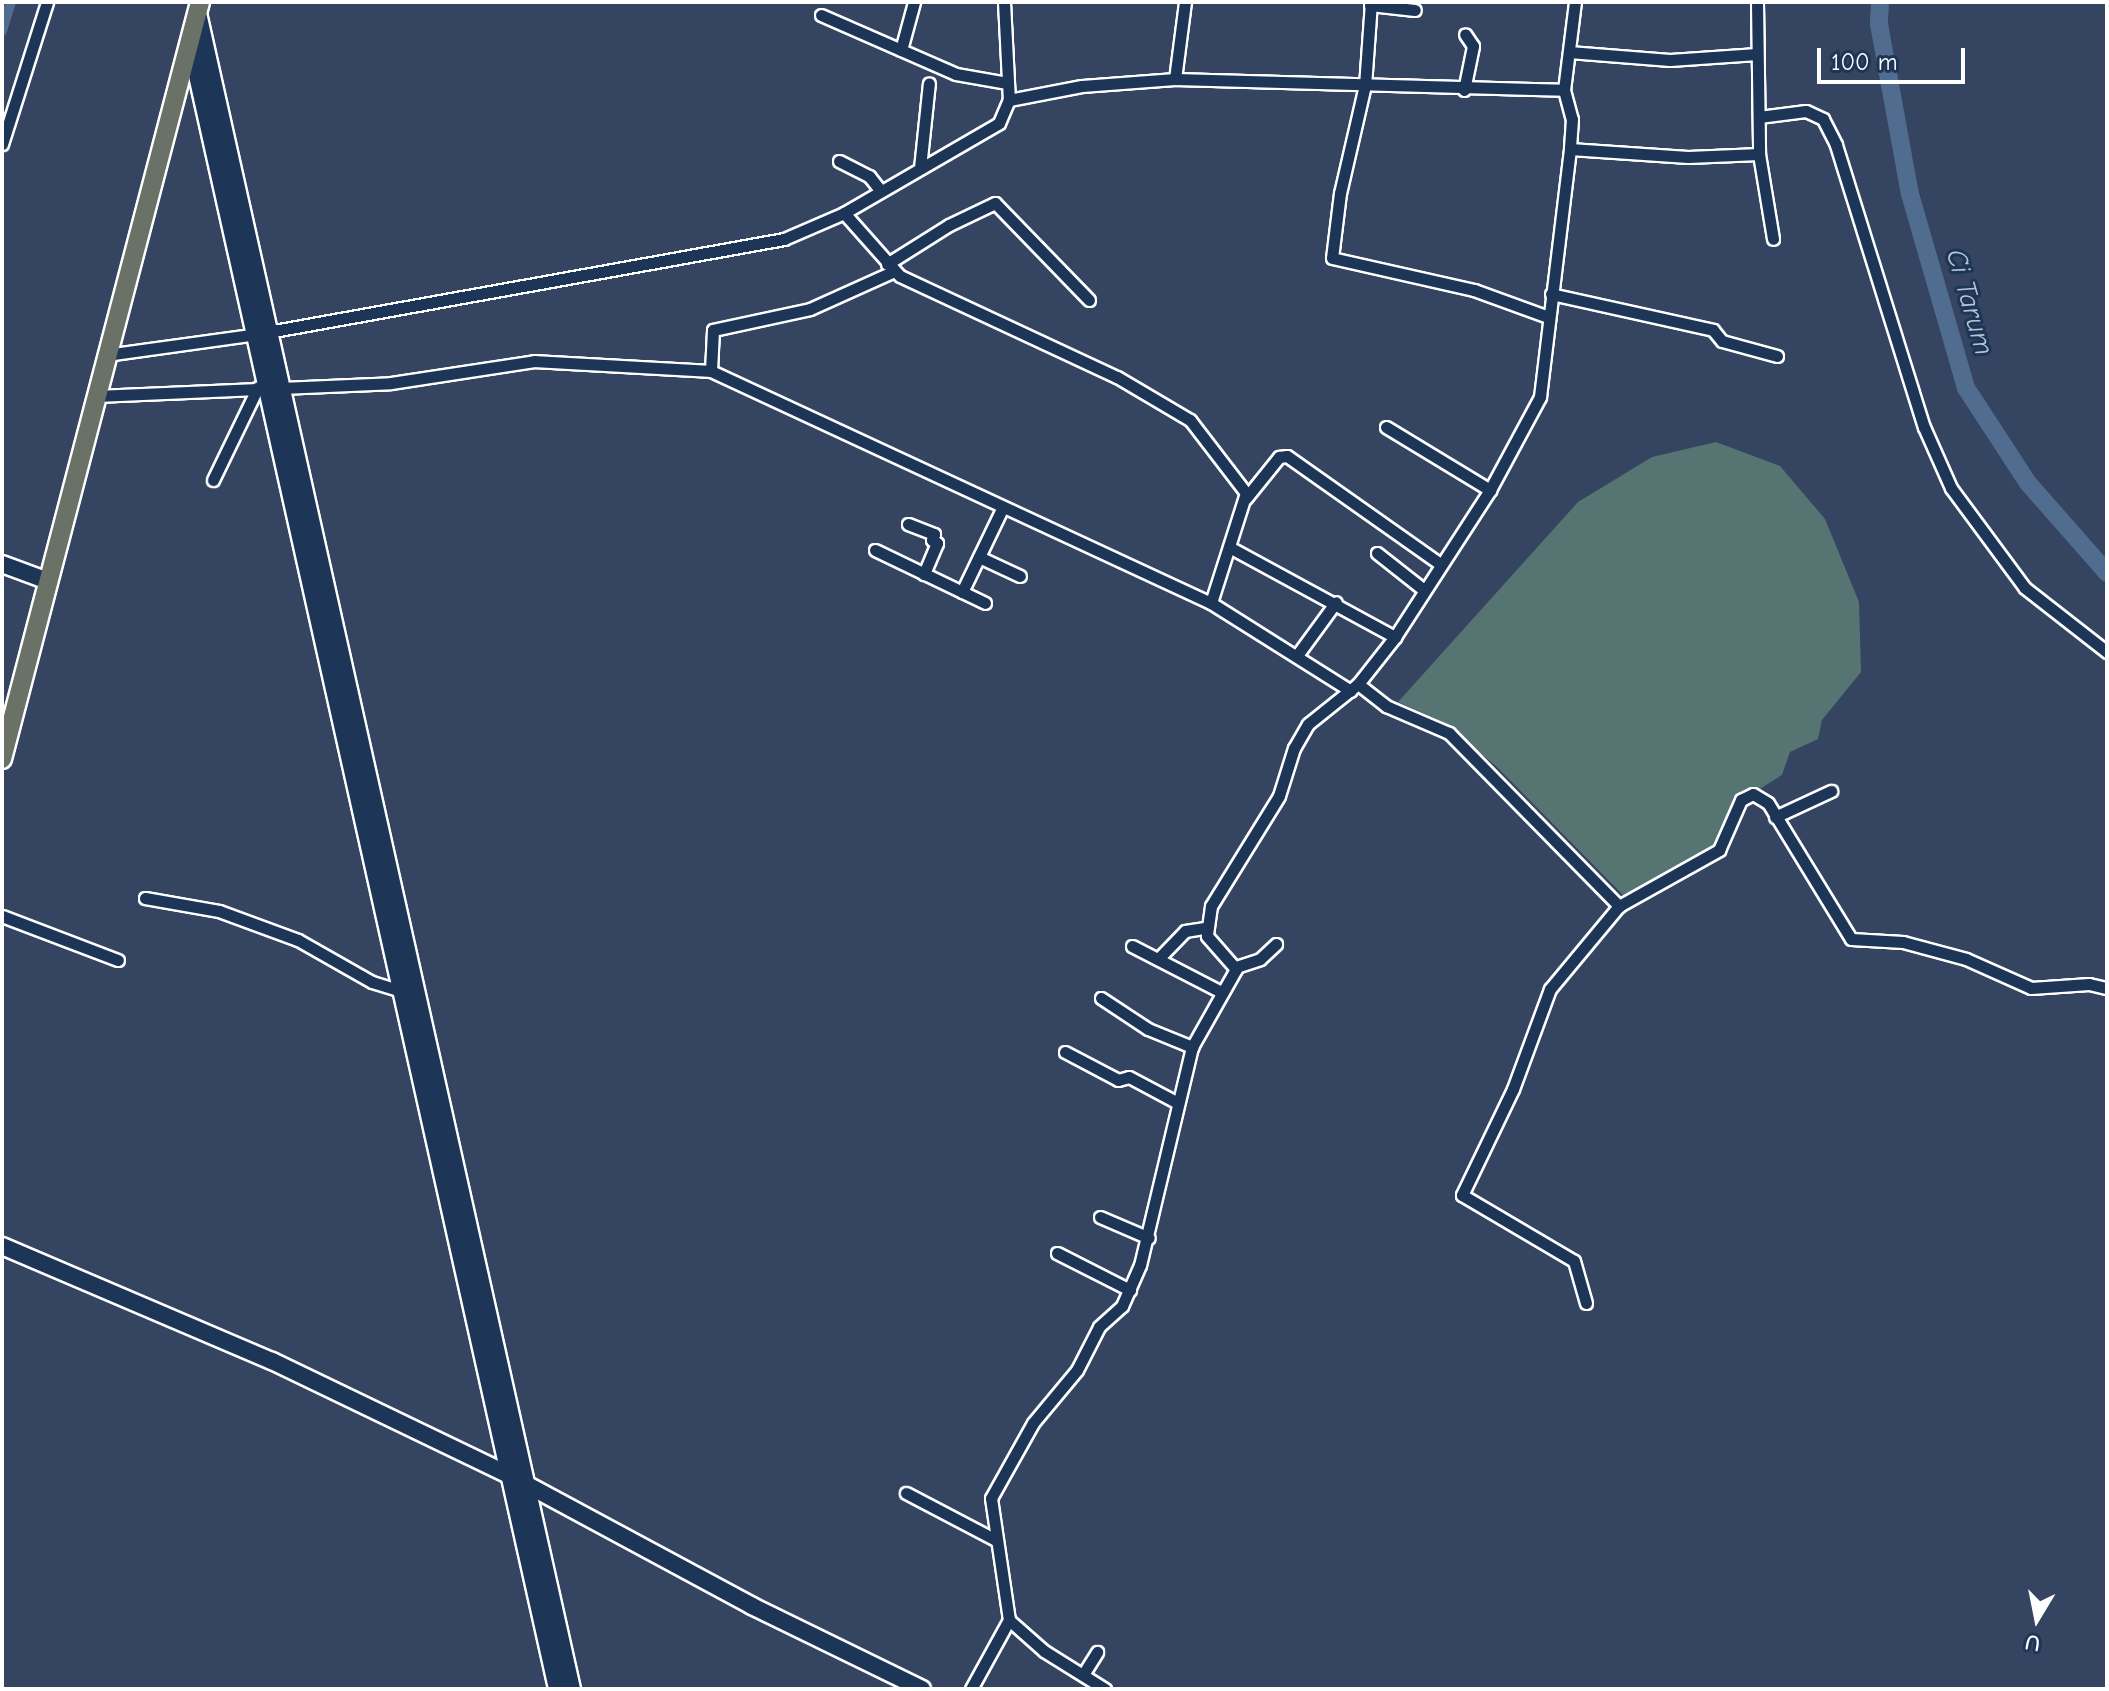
<!DOCTYPE html>
<style>
body{margin:0}
#map{position:relative;width:2109px;height:1691px;overflow:hidden;background:#354461;font-family:"Comic Neue",sans-serif}
div>[style]{position:absolute}
[style*='--x']{left:calc(var(--x)*1px);top:calc(var(--y)*1px);width:calc(var(--w)*1px);rotate:calc(var(--a)*1deg)}
.green>*{inset:0;background:#557472}
.canal>*{height:10px;margin:-5px;padding:0 5px;transform-origin:5px;border-radius:5px;background:#506c8f}
.river>*{height:18px;margin:-9px;padding:0 9px;transform-origin:9px;border-radius:9px;background:#506c8f}
.roads{filter:drop-shadow(2px 0 #fff) drop-shadow(-2px 0 #fff) drop-shadow(0 2px #fff) drop-shadow(0 -2px #fff)}
.street>*{height:11px;margin:-5.5px;padding:0 5.5px;transform-origin:5.5px;border-radius:5.5px;background:#1d3557}
.secondary>*{height:16px;margin:-8px;padding:0 8px;transform-origin:8px;border-radius:8px;background:#1d3557}
.primary>*{height:18px;margin:-9px;padding:0 9px;transform-origin:9px;border-radius:9px;background:#6a7166}
span{translate:-50% -50%;white-space:nowrap;text-align:center;line-height:1.15;-webkit-text-stroke:6px #1d3557;paint-order:stroke}
.water-label{font-size:28px;color:#b9c4d2;font-style:italic}
.frame{position:absolute;inset:0;border:4px solid #fff;pointer-events:none}
.north{position:absolute;left:1997px;top:1579px;width:80px;height:80px;-webkit-text-stroke:6px #1d3557;paint-order:stroke;rotate:190deg;font-size:22px;font-weight:700;line-height:32px;text-align:center;color:#fff}
.north::after{content:'';display:block;margin:auto;width:28px;height:36px;background:#fff;clip-path:polygon(50% 0,100% 100%,50% 72%,0 100%)}
.scale{position:absolute;left:1817px;top:48px;width:148px;height:36px;box-sizing:border-box;border:4px solid #fff;border-top:0;padding-left:10px;font-size:24px;line-height:28px;white-space:nowrap;color:#fff;-webkit-text-stroke:6px #1d3557;paint-order:stroke}
</style>
<div id="map">
<div class="green">
<i style="clip-path:polygon(1716px 442px,1780px 466px,1825px 519px,1859px 602px,1861px 672px,1822px 720px,1818px 739px,1790px 752px,1782px 775px,1747px 797px,1719px 850px,1623px 895px,1497px 767px,1441px 721px,1398px 702px,1578px 502px,1652px 457px)"></i>
</div>
<div class="canal">
<i style="--x:2;--y:31;--w:30;--a:-73"></i>
</div>
<div class="river">
<i style="--x:1880;--y:2;--w:22;--a:93"></i>
<i style="--x:1879;--y:24;--w:173;--a:79.7"></i>
<i style="--x:1910;--y:194;--w:202;--a:73.9"></i>
<i style="--x:1966;--y:388;--w:113;--a:56.9"></i>
<i style="--x:2028;--y:483;--w:120;--a:48.7"></i>
</div>
<div class="roads">
<div class="street">
<i style="--x:1004;--y:2;--w:98;--a:87.1"></i>
<i style="--x:1371;--y:2;--w:83;--a:94.1"></i>
<i style="--x:1365;--y:85;--w:111;--a:103"></i>
<i style="--x:1340;--y:193;--w:65;--a:97"></i>
<i style="--x:1332;--y:258;--w:146;--a:12.7"></i>
<i style="--x:1474;--y:290;--w:79;--a:20"></i>
<i style="--x:1757;--y:2;--w:152;--a:89.2"></i>
<i style="--x:1759;--y:154;--w:86;--a:80.6"></i>
<i style="--x:1370;--y:5;--w:45;--a:6.3"></i>
<i style="--x:821;--y:15;--w:147;--a:23.6"></i>
<i style="--x:956;--y:74;--w:52;--a:10"></i>
<i style="--x:901;--y:50;--w:50;--a:-74.8"></i>
<i style="--x:1569;--y:52;--w:101;--a:4.5"></i>
<i style="--x:1670;--y:60;--w:87;--a:-3.9"></i>
<i style="--x:1175;--y:79;--w:78;--a:-82.6"></i>
<i style="--x:1464;--y:90;--w:45;--a:-78.4"></i>
<i style="--x:1473;--y:46;--w:14;--a:-124"></i>
<i style="--x:1564;--y:90;--w:89;--a:-82.9"></i>
<i style="--x:1759;--y:117;--w:47;--a:-7.3"></i>
<i style="--x:1806;--y:111;--w:19;--a:25"></i>
<i style="--x:1823;--y:119;--w:29;--a:63"></i>
<i style="--x:1836;--y:145;--w:295;--a:72.7"></i>
<i style="--x:1924;--y:427;--w:67;--a:66.1"></i>
<i style="--x:1951;--y:488;--w:124;--a:53.5"></i>
<i style="--x:2025;--y:588;--w:104;--a:38"></i>
<i style="--x:2;--y:144;--w:149;--a:-72.4"></i>
<i style="--x:1570;--y:149;--w:118;--a:3.9"></i>
<i style="--x:1688;--y:157;--w:71;--a:-2.4"></i>
<i style="--x:839;--y:161;--w:34;--a:27"></i>
<i style="--x:869;--y:176;--w:18;--a:52"></i>
<i style="--x:920;--y:168;--w:85;--a:-84"></i>
<i style="--x:844;--y:213;--w:84;--a:48.4"></i>
<i style="--x:900;--y:276;--w:239;--a:25"></i>
<i style="--x:1117;--y:377;--w:85;--a:30.5"></i>
<i style="--x:1190;--y:420;--w:92;--a:52.5"></i>
<i style="--x:1246;--y:493;--w:115;--a:107.7"></i>
<i style="--x:887;--y:264;--w:73;--a:-32.2"></i>
<i style="--x:949;--y:225;--w:51;--a:-25.6"></i>
<i style="--x:995;--y:203;--w:135;--a:45.9"></i>
<i style="--x:1551;--y:294;--w:166;--a:12.5"></i>
<i style="--x:1713;--y:330;--w:14;--a:51"></i>
<i style="--x:1722;--y:341;--w:57;--a:15.3"></i>
<i style="--x:106;--y:355;--w:152;--a:-7.9"></i>
<i style="--x:257;--y:334;--w:535;--a:-10.22"></i>
<i style="--x:784;--y:239;--w:65;--a:-23.4"></i>
<i style="--x:844;--y:213;--w:179;--a:-30.1"></i>
<i style="--x:999;--y:123;--w:25;--a:-67"></i>
<i style="--x:1009;--y:100;--w:74;--a:-10.9"></i>
<i style="--x:1082;--y:86;--w:93;--a:-4.3"></i>
<i style="--x:1175;--y:79;--w:389;--a:1.6"></i>
<i style="--x:1564;--y:90;--w:30;--a:75"></i>
<i style="--x:1572;--y:119;--w:30;--a:94"></i>
<i style="--x:1570;--y:149;--w:250;--a:96.9"></i>
<i style="--x:1540;--y:397;--w:106;--a:118.3"></i>
<i style="--x:1490;--y:490;--w:175;--a:122.9"></i>
<i style="--x:1395;--y:637;--w:60;--a:128.2"></i>
<i style="--x:1358;--y:684;--w:64;--a:141.3"></i>
<i style="--x:1308;--y:724;--w:28;--a:120"></i>
<i style="--x:1294;--y:748;--w:50;--a:107.4"></i>
<i style="--x:1279;--y:796;--w:129;--a:121.7"></i>
<i style="--x:1211;--y:906;--w:30;--a:98"></i>
<i style="--x:1207;--y:936;--w:44;--a:48.7"></i>
<i style="--x:1236;--y:969;--w:90;--a:119.4"></i>
<i style="--x:1192;--y:1047;--w:224;--a:103.4"></i>
<i style="--x:1140;--y:1265;--w:45;--a:113.7"></i>
<i style="--x:1122;--y:1306;--w:31;--a:138"></i>
<i style="--x:1099;--y:1327;--w:48;--a:117.1"></i>
<i style="--x:1077;--y:1370;--w:69;--a:129.7"></i>
<i style="--x:1033;--y:1423;--w:86;--a:119.2"></i>
<i style="--x:991;--y:1498;--w:123;--a:81.6"></i>
<i style="--x:1009;--y:1620;--w:47;--a:41.5"></i>
<i style="--x:1044;--y:1651;--w:72;--a:31.9"></i>
<i style="--x:711;--y:371;--w:41;--a:-87.2"></i>
<i style="--x:713;--y:330;--w:99;--a:-12.2"></i>
<i style="--x:810;--y:309;--w:92;--a:-24.3"></i>
<i style="--x:96;--y:396;--w:295;--a:-2.5"></i>
<i style="--x:391;--y:383;--w:145;--a:-8.7"></i>
<i style="--x:534;--y:361;--w:177;--a:3.2"></i>
<i style="--x:711;--y:371;--w:551;--a:24.89"></i>
<i style="--x:1211;--y:603;--w:165;--a:32.2"></i>
<i style="--x:1386;--y:427;--w:122;--a:31.2"></i>
<i style="--x:213;--y:480;--w:103;--a:-64.2"></i>
<i style="--x:1246;--y:498;--w:53;--a:-51.2"></i>
<i style="--x:1279;--y:457;--w:8;--a:-7"></i>
<i style="--x:1287;--y:456;--w:187;--a:35.2"></i>
<i style="--x:908;--y:524;--w:28;--a:21"></i>
<i style="--x:934;--y:534;--w:6;--a:108"></i>
<i style="--x:932;--y:540;--w:6;--a:31"></i>
<i style="--x:937;--y:543;--w:34;--a:113"></i>
<i style="--x:1231;--y:548;--w:187;--a:28.5"></i>
<i style="--x:875;--y:550;--w:122;--a:25.7"></i>
<i style="--x:1377;--y:553;--w:60;--a:38.2"></i>
<i style="--x:979;--y:557;--w:45;--a:24.9"></i>
<i style="--x:962;--y:592;--w:92;--a:-64.3"></i>
<i style="--x:1298;--y:654;--w:64;--a:-53.8"></i>
<i style="--x:1358;--y:684;--w:36;--a:38"></i>
<i style="--x:1386;--y:706;--w:69;--a:23.2"></i>
<i style="--x:1449;--y:733;--w:243;--a:45.5"></i>
<i style="--x:1775;--y:817;--w:62;--a:-24.9"></i>
<i style="--x:145;--y:898;--w:75;--a:10"></i>
<i style="--x:219;--y:911;--w:84;--a:20.2"></i>
<i style="--x:298;--y:940;--w:85;--a:29.6"></i>
<i style="--x:372;--y:982;--w:34;--a:17"></i>
<i style="--x:2;--y:916;--w:124;--a:20.8"></i>
<i style="--x:1132;--y:946;--w:98;--a:27.3"></i>
<i style="--x:1158;--y:959;--w:39;--a:-46"></i>
<i style="--x:1185;--y:931;--w:20;--a:-9"></i>
<i style="--x:1236;--y:967;--w:25;--a:-18"></i>
<i style="--x:1260;--y:959;--w:22;--a:-43"></i>
<i style="--x:1101;--y:998;--w:56;--a:33.4"></i>
<i style="--x:1148;--y:1029;--w:48;--a:22.2"></i>
<i style="--x:1065;--y:1052;--w:60;--a:27.8"></i>
<i style="--x:1118;--y:1080;--w:11;--a:-15"></i>
<i style="--x:1129;--y:1077;--w:53;--a:28"></i>
<i style="--x:1100;--y:1217;--w:53;--a:23.2"></i>
<i style="--x:1057;--y:1253;--w:82;--a:26.9"></i>
<i style="--x:1586;--y:1303;--w:44;--a:-105.9"></i>
<i style="--x:1574;--y:1261;--w:130;--a:-149.5"></i>
<i style="--x:1462;--y:1195;--w:118;--a:-64.3"></i>
<i style="--x:1513;--y:1089;--w:107;--a:-69.7"></i>
<i style="--x:1550;--y:989;--w:108;--a:-50.3"></i>
<i style="--x:1619;--y:906;--w:115;--a:-29.2"></i>
<i style="--x:1719;--y:850;--w:55;--a:-66.3"></i>
<i style="--x:1741;--y:800;--w:13;--a:-27"></i>
<i style="--x:1753;--y:794;--w:17;--a:31"></i>
<i style="--x:1768;--y:803;--w:159;--a:58.6"></i>
<i style="--x:1851;--y:939;--w:52;--a:3.3"></i>
<i style="--x:1903;--y:942;--w:65;--a:15.1"></i>
<i style="--x:1966;--y:959;--w:71;--a:24"></i>
<i style="--x:2031;--y:988;--w:58;--a:-3.9"></i>
<i style="--x:2089;--y:984;--w:18;--a:13"></i>
<i style="--x:906;--y:1493;--w:102;--a:27.6"></i>
<i style="--x:1084;--y:1673;--w:25;--a:-58"></i>
<i style="--x:971;--y:1689;--w:79;--a:-61.2"></i>
</div>
<div class="secondary">
<i style="--x:198;--y:13;--w:1717;--a:77.42"></i>
<i style="--x:190;--y:44;--w:1685;--a:77.42"></i>
<i style="--x:2;--y:564;--w:49;--a:20.3"></i>
<i style="--x:2;--y:1246;--w:293;--a:23.1"></i>
<i style="--x:272;--y:1361;--w:263;--a:25.7"></i>
<i style="--x:509;--y:1475;--w:276;--a:28.3"></i>
<i style="--x:752;--y:1606;--w:189;--a:26"></i>
</div>
<div class="primary">
<i style="--x:2;--y:759;--w:782;--a:-75.34"></i>
</div>
</div>
<div class="water-label">
<span style="left:1970px;top:302px;rotate:74deg">Ci Tarum</span>
</div>
<div class="frame"></div>
<div class="north">U</div>
<div class="scale">100 m</div>
</div>
